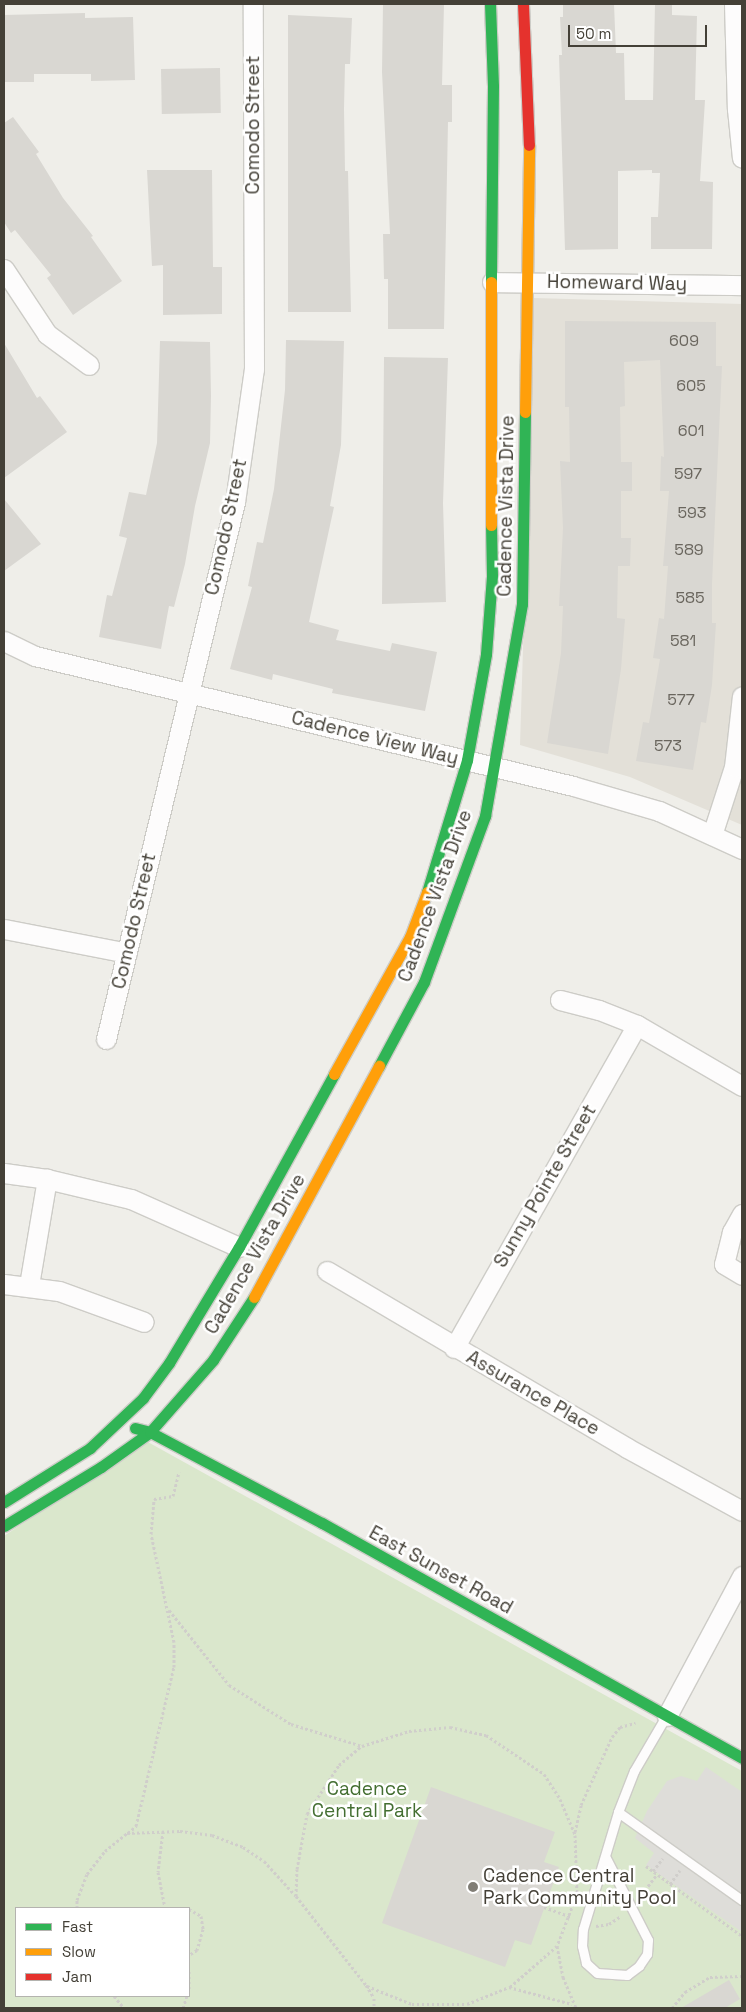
<!DOCTYPE html>
<style>
body{margin:0}
#map{position:relative;width:746px;height:2012px;overflow:hidden;background:#efeee9;font-family:"Space Grotesk",sans-serif}
div>[style]{position:absolute}
[style*='--x']{left:calc(var(--x)*1px);top:calc(var(--y)*1px);width:calc(var(--w)*1px);rotate:calc(var(--a)*1deg)}
.residential>*{inset:0;background:#e3e0d8}
.green>*{inset:0;background:#dae7cc}
.parking>*{inset:0;background:#deddd9}
.building>*{inset:0;background:#d9d7d2;transform-origin:0 0}
.path>*{height:3px;margin-top:-1.5px;transform-origin:0;background:repeating-linear-gradient(90deg,#d0cecb 0 2.5px,transparent 0 5px)}
.roads{filter:drop-shadow(1px 0 #cdccc7) drop-shadow(-1px 0 #cdccc7) drop-shadow(0 1px #cdccc7) drop-shadow(0 -1px #cdccc7)}
.lane>*{height:9px;margin:-4.5px;padding:0 4.5px;transform-origin:4.5px;border-radius:4.5px;background:#fdfcfc}
.street>*{height:19px;margin:-9.5px;padding:0 9.5px;transform-origin:9.5px;border-radius:9.5px;background:#fdfcfc}
.fast>*{height:11px;margin:-5.5px;padding:0 5.5px;transform-origin:5.5px;border-radius:5.5px;background:#30b455}
.slow>*{height:11px;margin:-5.5px;padding:0 5.5px;transform-origin:5.5px;border-radius:5.5px;background:#ff9f0a}
.jam>*{height:11px;margin:-5.5px;padding:0 5.5px;transform-origin:5.5px;border-radius:5.5px;background:#e5322d}
.dots>*{width:14px;height:14px;translate:-50% -50%;box-sizing:border-box;border:2px solid #fff;border-radius:50%}
span{translate:-50% -50%;white-space:nowrap;text-align:center;line-height:1.15;-webkit-text-stroke:5px #fff;paint-order:stroke}
.number-label{font-size:16px;color:#6a665e}
.number-label span{-webkit-text-stroke-width:0}
.street-label{font-size:19px;color:#444037}
.park-label{font-size:19px;color:#436e31}
.poi-label{font-size:19px;color:#444037}
.left{translate:0 -50%;text-align:left}
.frame{position:absolute;inset:0;border:5px solid #444037;pointer-events:none}
.legend{position:absolute;left:15px;top:1907px;width:175px;height:90px;box-sizing:border-box;background:#fff;border:1px solid #b4b3af;margin:0;padding:6px 9px;list-style:none;font-size:15px;color:#444037}
.legend li{display:flex;align-items:center;gap:10px;height:25px}
.legend b{width:25px;border:1px solid #b4b3af}
.scale{position:absolute;left:568px;top:25px;width:139px;height:22px;box-sizing:border-box;border:2px solid #444037;border-top:0;padding-left:6px;font-size:15px;line-height:18px;white-space:nowrap;color:#444037;-webkit-text-stroke:4px #fff;paint-order:stroke}
</style>
<div id="map">
<div class="residential">
<i style="clip-path:polygon(534px 298px,742px 304px,742px 825px,630px 777px,520px 745px)"></i>
</div>
<div class="green">
<i style="clip-path:polygon(evenodd,146px 1441px,742px 1771px,742px 2008px,4px 2008px,4px 1536px,146px 1441px,16px 1908px,189px 1908px,189px 1996px,16px 1996px,16px 1908px)"></i>
</div>
<div class="parking">
<i style="clip-path:polygon(706px 1767px,742px 1792px,742px 1932px,646px 1865px,654px 1853px,635px 1838px,647px 1811px,667px 1781px,681px 1776px,697px 1781px)"></i>
</div>
<div class="building">
<i style="clip-path:polygon(383px 4px,444px 4px,442px 85px,452px 85px,452px 122px,448px 122px,444px 329px,388px 329px,388px 279px,384px 279px,383px 234px,390px 234px,382px 72px)"></i>
<i style="clip-path:polygon(563px 4px,614px 4px,616px 53px,624px 53px,625px 100px,653px 100px,655px 4px,672px 4px,672px 15px,697px 16px,695px 100px,705px 100px,700px 181px,713px 182px,712px 249px,651px 249px,651px 217px,658px 217px,660px 173px,652px 173px,652px 170px,618px 171px,618px 249px,565px 250px,559px 55px,562px 55px,560px 17px,563px 17px)"></i>
<i style="clip-path:polygon(85px 13px,85px 18px,133px 17px,135px 80px,91px 81px,91px 74px,34px 74px,34px 82px,4px 82px,4px 15px)"></i>
<i style="clip-path:polygon(288px 15px,352px 18px,350px 64px,345px 64px,344px 109px,345px 171px,348px 171px,351px 312px,288px 312px)"></i>
<i style="left:220px;top:68px;width:45px;height:59px;rotate:89deg"></i>
<i style="clip-path:polygon(13px 117px,39px 152px,36px 154px,63px 198px,93px 236px,91px 237px,122px 281px,73px 315px,47px 278px,51px 275px,15px 230px,11px 233px,4px 222px,4px 123px)"></i>
<i style="clip-path:polygon(147px 170px,212px 170px,213px 267px,222px 267px,222px 314px,163px 315px,163px 265px,152px 266px)"></i>
<i style="clip-path:polygon(565px 321px,716px 322px,716px 366px,722px 366px,712px 584px,712px 623px,716px 623px,712px 685px,706px 723px,701px 722px,693px 770px,636px 761px,643px 722px,649px 723px,660px 659px,653px 658px,659px 618px,664px 619px,668px 566px,663px 566px,669px 491px,660px 491px,661px 456px,664px 457px,660px 360px,624px 362px,625px 406px,620px 407px,621px 462px,632px 462px,632px 491px,621px 491px,621px 538px,631px 538px,630px 566px,618px 566px,617px 618px,625px 619px,621px 669px,608px 754px,547px 743px,561px 653px,563px 606px,559px 606px,563px 528px,560px 461px,570px 462px,569px 407px,565px 407px)"></i>
<i style="clip-path:polygon(286px 340px,344px 341px,341px 445px,330px 506px,334px 507px,309px 622px,339px 630px,336px 640px,390px 651px,392px 643px,437px 652px,425px 711px,332px 693px,333px 689px,273px 674px,272px 680px,230px 669px,252px 587px,248px 586px,257px 542px,263px 543px,274px 489px,285px 390px)"></i>
<i style="clip-path:polygon(160px 341px,210px 342px,211px 396px,210px 443px,195px 506px,185px 564px,174px 607px,169px 606px,161px 649px,99px 637px,107px 595px,112px 596px,127px 538px,119px 536px,129px 492px,146px 495px,157px 443px)"></i>
<i style="clip-path:polygon(4px 343px,37px 398px,40px 396px,67px 432px,4px 478px)"></i>
<i style="clip-path:polygon(384px 357px,448px 358px,443px 503px,446px 602px,382px 604px)"></i>
<i style="clip-path:polygon(4px 499px,41px 544px,4px 571px)"></i>
<i style="clip-path:polygon(431px 1787px,555px 1832px,544px 1862px,559px 1867px,531px 1945px,515px 1940px,505px 1967px,382px 1923px)"></i>
<i style="clip-path:polygon(729px 1980px,740px 1999px,725px 2008px,681px 2008px)"></i>
</div>
<div class="path">
<i style="--x:169;--y:1610;--w:96;--a:51.3"></i>
<i style="--x:229;--y:1685;--w:73;--a:32.2"></i>
<i style="--x:291;--y:1724;--w:74;--a:17.2"></i>
<i style="--x:163;--y:1831;--w:41;--a:97"></i>
<i style="--x:158;--y:1872;--w:37;--a:79"></i>
<i style="--x:575;--y:1832;--w:28;--a:-77"></i>
<i style="--x:581;--y:1805;--w:75;--a:-65.5"></i>
<i style="--x:612;--y:1737;--w:13;--a:-51"></i>
<i style="--x:620;--y:1727;--w:16;--a:-15"></i>
<i style="--x:128;--y:1833;--w:11;--a:-41"></i>
<i style="--x:136;--y:1826;--w:163;--a:-76.6"></i>
<i style="--x:174;--y:1667;--w:25;--a:-90"></i>
<i style="--x:174;--y:1642;--w:110;--a:-102"></i>
<i style="--x:151;--y:1534;--w:35;--a:-85"></i>
<i style="--x:154;--y:1499;--w:19;--a:-9"></i>
<i style="--x:173;--y:1496;--w:25;--a:-76"></i>
<i style="--x:646;--y:1866;--w:119;--a:36.1"></i>
<i style="--x:653;--y:1871;--w:16;--a:-52"></i>
<i style="--x:670;--y:1884;--w:17;--a:-54"></i>
<i style="--x:296;--y:1896;--w:27;--a:-88"></i>
<i style="--x:297;--y:1869;--w:56;--a:-79.7"></i>
<i style="--x:307;--y:1814;--w:59;--a:-56.9"></i>
<i style="--x:339;--y:1765;--w:30;--a:-40"></i>
<i style="--x:362;--y:1746;--w:49;--a:-17.7"></i>
<i style="--x:409;--y:1731;--w:41;--a:-5.6"></i>
<i style="--x:450;--y:1727;--w:37;--a:13"></i>
<i style="--x:486;--y:1735;--w:70;--a:33.9"></i>
<i style="--x:544;--y:1774;--w:30;--a:57"></i>
<i style="--x:560;--y:1799;--w:39;--a:67"></i>
<i style="--x:575;--y:1835;--w:59;--a:88.1"></i>
<i style="--x:577;--y:1894;--w:56;--a:111"></i>
<i style="--x:557;--y:1946;--w:32;--a:79"></i>
<i style="--x:563;--y:1977;--w:34;--a:67"></i>
<i style="--x:639;--y:1898;--w:30;--a:-53"></i>
<i style="--x:544;--y:1907;--w:29;--a:20"></i>
<i style="--x:77;--y:1908;--w:8;--a:-90"></i>
<i style="--x:77;--y:1900;--w:28;--a:-69"></i>
<i style="--x:87;--y:1874;--w:29;--a:-52"></i>
<i style="--x:105;--y:1851;--w:28;--a:-39"></i>
<i style="--x:127;--y:1833;--w:53;--a:-2.2"></i>
<i style="--x:180;--y:1831;--w:32;--a:7"></i>
<i style="--x:212;--y:1835;--w:33;--a:21"></i>
<i style="--x:243;--y:1847;--w:25;--a:34"></i>
<i style="--x:264;--y:1861;--w:47;--a:47.6"></i>
<i style="--x:296;--y:1896;--w:113;--a:51.8"></i>
<i style="--x:366;--y:1985;--w:15;--a:58"></i>
<i style="--x:374;--y:1998;--w:10;--a:90"></i>
<i style="--x:189;--y:1909;--w:14;--a:30"></i>
<i style="--x:201;--y:1916;--w:13;--a:81"></i>
<i style="--x:203;--y:1929;--w:22;--a:106"></i>
<i style="--x:197;--y:1950;--w:9;--a:148"></i>
<i style="--x:596;--y:1926;--w:13;--a:-9"></i>
<i style="--x:609;--y:1924;--w:14;--a:-34"></i>
<i style="--x:189;--y:1971;--w:18;--a:90"></i>
<i style="--x:367;--y:1986;--w:48;--a:21.8"></i>
<i style="--x:412;--y:2004;--w:55;--a:0"></i>
<i style="--x:467;--y:2004;--w:45;--a:-22"></i>
<i style="--x:509;--y:1987;--w:65;--a:15.1"></i>
<i style="--x:510;--y:1987;--w:62;--a:-41.1"></i>
<i style="--x:114;--y:1996;--w:16;--a:50"></i>
<i style="--x:183;--y:2008;--w:13;--a:-72"></i>
<i style="--x:672;--y:2008;--w:21;--a:-51"></i>
<i style="--x:685;--y:1992;--w:29;--a:-31"></i>
<i style="--x:710;--y:1977;--w:32;--a:-2"></i>
</div>
<div class="roads">
<div class="lane">
<i style="--x:618;--y:1812;--w:152;--a:35.4"></i>
<i style="--x:606;--y:1858;--w:92;--a:62.9"></i>
<i style="--x:648;--y:1940;--w:14;--a:94"></i>
<i style="--x:647;--y:1954;--w:14;--a:124"></i>
<i style="--x:639;--y:1966;--w:15;--a:143"></i>
<i style="--x:627;--y:1975;--w:30;--a:-176"></i>
<i style="--x:597;--y:1973;--w:15;--a:-138"></i>
<i style="--x:586;--y:1963;--w:17;--a:-103"></i>
<i style="--x:582;--y:1946;--w:17;--a:-87"></i>
<i style="--x:583;--y:1929;--w:122;--a:-73.3"></i>
<i style="--x:618;--y:1812;--w:44;--a:-68.7"></i>
<i style="--x:634;--y:1771;--w:61;--a:-59.7"></i>
</div>
<div class="street">
<i style="--x:734;--y:4;--w:105;--a:88.4"></i>
<i style="--x:737;--y:109;--w:49;--a:84.2"></i>
<i style="--x:4;--y:269;--w:78;--a:56.5"></i>
<i style="--x:47;--y:334;--w:52;--a:36.4"></i>
<i style="--x:492;--y:282;--w:250;--a:0.7"></i>
<i style="--x:4;--y:641;--w:34;--a:26"></i>
<i style="--x:35;--y:656;--w:553;--a:13.58"></i>
<i style="--x:573;--y:786;--w:90;--a:16.2"></i>
<i style="--x:659;--y:811;--w:91;--a:24.6"></i>
<i style="--x:712;--y:835;--w:71;--a:-72.1"></i>
<i style="--x:734;--y:767;--w:71;--a:-83.6"></i>
<i style="--x:4;--y:929;--w:125;--a:11"></i>
<i style="--x:560;--y:1000;--w:40;--a:14.4"></i>
<i style="--x:599;--y:1010;--w:41;--a:21.5"></i>
<i style="--x:637;--y:1025;--w:121;--a:30.2"></i>
<i style="--x:106;--y:1039;--w:552;--a:-76.49"></i>
<i style="--x:235;--y:502;--w:134;--a:-81.9"></i>
<i style="--x:254;--y:369;--w:365;--a:-90.2"></i>
<i style="--x:4;--y:1173;--w:43;--a:7.9"></i>
<i style="--x:47;--y:1179;--w:86;--a:13.4"></i>
<i style="--x:131;--y:1199;--w:118;--a:24"></i>
<i style="--x:742;--y:1214;--w:21;--a:119"></i>
<i style="--x:732;--y:1232;--w:33;--a:104"></i>
<i style="--x:724;--y:1264;--w:21;--a:31"></i>
<i style="--x:327;--y:1271;--w:348;--a:30.5"></i>
<i style="--x:627;--y:1448;--w:131;--a:28.7"></i>
<i style="--x:4;--y:1284;--w:55;--a:7.3"></i>
<i style="--x:59;--y:1291;--w:90;--a:20"></i>
<i style="--x:29;--y:1285;--w:108;--a:-80.4"></i>
<i style="--x:454;--y:1348;--w:371;--a:-60.5"></i>
<i style="--x:667;--y:1716;--w:159;--a:-61.8"></i>
</div>
<div class="fast">
<i style="--x:490;--y:4;--w:82;--a:87.9"></i>
<i style="--x:493;--y:86;--w:196;--a:90.6"></i>
<i style="--x:427;--y:892;--w:138;--a:-73.1"></i>
<i style="--x:467;--y:760;--w:108;--a:-79.8"></i>
<i style="--x:486;--y:654;--w:78;--a:-85.6"></i>
<i style="--x:492;--y:576;--w:51;--a:-91.1"></i>
<i style="--x:379;--y:1066;--w:95;--a:-61.8"></i>
<i style="--x:424;--y:982;--w:177;--a:-69.8"></i>
<i style="--x:485;--y:816;--w:215;--a:-80.1"></i>
<i style="--x:522;--y:604;--w:192;--a:-89.1"></i>
<i style="--x:135;--y:1428;--w:16;--a:15"></i>
<i style="--x:150;--y:1432;--w:195;--a:27.9"></i>
<i style="--x:322;--y:1523;--w:481;--a:29.2"></i>
<i style="--x:4;--y:1502;--w:102;--a:-32.1"></i>
<i style="--x:90;--y:1448;--w:73;--a:-43.3"></i>
<i style="--x:143;--y:1398;--w:44;--a:-53.4"></i>
<i style="--x:169;--y:1363;--w:135;--a:-58.9"></i>
<i style="--x:239;--y:1247;--w:197;--a:-61.2"></i>
<i style="--x:4;--y:1526;--w:114;--a:-31.3"></i>
<i style="--x:101;--y:1467;--w:60;--a:-35.5"></i>
<i style="--x:150;--y:1432;--w:96;--a:-48.8"></i>
<i style="--x:213;--y:1360;--w:75;--a:-56.9"></i>
</div>
<div class="slow">
<i style="--x:491;--y:282;--w:243;--a:90"></i>
<i style="--x:525;--y:412;--w:267;--a:-89.1"></i>
<i style="--x:334;--y:1074;--w:157;--a:-61"></i>
<i style="--x:410;--y:937;--w:48;--a:-69.3"></i>
<i style="--x:254;--y:1297;--w:263;--a:-61.6"></i>
</div>
<div class="jam">
<i style="--x:523;--y:4;--w:141;--a:87.6"></i>
</div>
</div>
<div class="dots">
<i style="left:473px;top:1887px;background:#807d75"></i>
</div>
<div class="number-label">
<span style="left:684px;top:341px">609</span>
<span style="left:691px;top:386px">605</span>
<span style="left:691px;top:431px">601</span>
<span style="left:688px;top:474px">597</span>
<span style="left:692px;top:513px">593</span>
<span style="left:689px;top:550px">589</span>
<span style="left:690px;top:598px">585</span>
<span style="left:683px;top:641px">581</span>
<span style="left:681px;top:700px">577</span>
<span style="left:668px;top:746px">573</span>
</div>
<div class="street-label">
<span style="left:253px;top:125px;rotate:-90deg">Comodo Street</span>
<span style="left:617px;top:283px;rotate:1deg">Homeward Way</span>
<span style="left:506px;top:506px;rotate:-89deg">Cadence Vista Drive</span>
<span style="left:226px;top:527px;rotate:-78deg">Comodo Street</span>
<span style="left:375px;top:738px;rotate:14deg">Cadence View Way</span>
<span style="left:435px;top:896px;rotate:-70deg">Cadence Vista Drive</span>
<span style="left:134px;top:921px;rotate:-77deg">Comodo Street</span>
<span style="left:545px;top:1186px;rotate:-60deg">Sunny Pointe Street</span>
<span style="left:255px;top:1254px;rotate:-60deg">Cadence Vista Drive</span>
<span style="left:533px;top:1393px;rotate:30deg">Assurance Place</span>
<span style="left:441px;top:1570px;rotate:29deg">East Sunset Road</span>
</div>
<div class="park-label">
<span style="left:367px;top:1800px">Cadence<br>Central Park</span>
</div>
<div class="poi-label">
<span class="left" style="left:483px;top:1887px">Cadence Central<br>Park Community Pool</span>
</div>
<div class="frame"></div>
<ul class="legend">
<li><b style="height:6px;background:#30b455"></b>Fast</li>
<li><b style="height:6px;background:#ff9f0a"></b>Slow</li>
<li><b style="height:6px;background:#e5322d"></b>Jam</li>
</ul>
<div class="scale">50 m</div>
</div>
